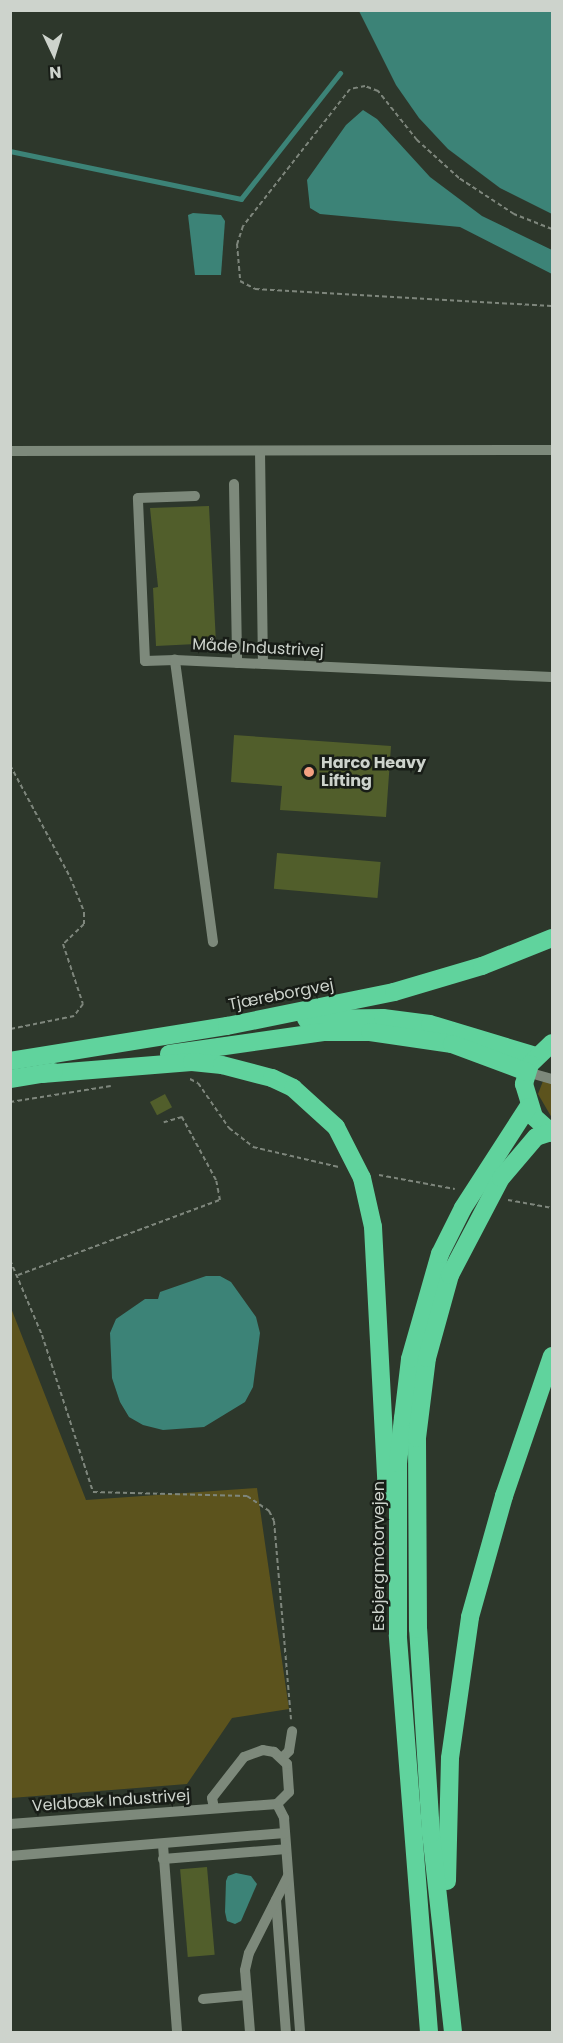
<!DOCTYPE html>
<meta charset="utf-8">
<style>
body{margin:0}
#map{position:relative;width:563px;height:2043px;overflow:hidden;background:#2d372b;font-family:Poppins,sans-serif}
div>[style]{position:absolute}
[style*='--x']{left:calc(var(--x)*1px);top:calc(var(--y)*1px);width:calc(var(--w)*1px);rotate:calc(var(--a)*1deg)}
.green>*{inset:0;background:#5c531d}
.water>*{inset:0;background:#3c8377}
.stream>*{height:4.5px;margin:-2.25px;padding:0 2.25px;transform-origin:2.25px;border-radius:2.25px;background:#3c8377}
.building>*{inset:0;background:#515e2b;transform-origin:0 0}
.path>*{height:2px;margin-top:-1px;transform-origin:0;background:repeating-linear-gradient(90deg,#7e867c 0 4.5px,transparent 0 7.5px)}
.minor>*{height:10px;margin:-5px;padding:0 5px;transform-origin:5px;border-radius:5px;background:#7d897b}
.highway>*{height:18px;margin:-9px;padding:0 9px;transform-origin:9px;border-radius:9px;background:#60d39d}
.dots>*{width:16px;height:16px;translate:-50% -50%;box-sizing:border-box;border:3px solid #181d17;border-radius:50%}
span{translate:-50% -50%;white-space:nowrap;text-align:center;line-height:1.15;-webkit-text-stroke:5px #181d17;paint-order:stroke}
.street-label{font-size:16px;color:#cdd3cc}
.poi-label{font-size:16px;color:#cdd3cc;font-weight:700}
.left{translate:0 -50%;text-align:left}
.frame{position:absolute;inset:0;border:12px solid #cdd3cc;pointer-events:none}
.north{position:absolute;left:24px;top:24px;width:60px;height:60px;-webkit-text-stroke:4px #181d17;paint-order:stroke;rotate:176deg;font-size:16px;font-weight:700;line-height:24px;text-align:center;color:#cdd3cc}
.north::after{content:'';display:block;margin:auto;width:21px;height:27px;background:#cdd3cc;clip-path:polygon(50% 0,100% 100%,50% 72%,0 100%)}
</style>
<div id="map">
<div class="green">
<i style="clip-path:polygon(543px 1081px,552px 1083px,552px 1118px,538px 1094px)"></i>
<i style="clip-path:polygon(11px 1308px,86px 1500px,257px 1488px,289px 1709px,232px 1718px,187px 1784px,11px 1798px)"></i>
</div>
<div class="water">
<i style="clip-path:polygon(359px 11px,552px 11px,552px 214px,500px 188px,448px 149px,419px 118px,396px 85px)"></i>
<i style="clip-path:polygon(363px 110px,377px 119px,430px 177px,482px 216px,552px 250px,552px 274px,460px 227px,320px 214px,310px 208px,307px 180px,346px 125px)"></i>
<i style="clip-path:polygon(193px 213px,221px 215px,225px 221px,221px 275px,195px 275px,188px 215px)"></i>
<i style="clip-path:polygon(206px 1276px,220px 1276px,231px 1282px,256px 1317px,260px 1333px,253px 1387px,245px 1402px,204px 1427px,163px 1430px,143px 1425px,129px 1417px,120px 1402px,112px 1378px,110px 1333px,116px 1319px,145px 1299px,158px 1299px,160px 1292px)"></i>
<i style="clip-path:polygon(236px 1873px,251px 1876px,257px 1884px,241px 1921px,235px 1924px,227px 1921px,225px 1912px,226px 1881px,228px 1876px)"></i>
</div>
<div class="stream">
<i style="--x:10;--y:151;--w:236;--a:11.7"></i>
<i style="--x:241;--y:199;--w:160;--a:-51.8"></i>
</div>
<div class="building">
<i style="clip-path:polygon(209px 506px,216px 643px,156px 646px,153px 588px,158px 587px,150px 508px)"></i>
<i style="clip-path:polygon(234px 735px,391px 746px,386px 817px,280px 810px,282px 786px,231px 782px)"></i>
<i style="left:277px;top:853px;width:104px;height:36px;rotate:5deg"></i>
<i style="left:165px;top:1094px;width:15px;height:17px;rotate:62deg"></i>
<i style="left:207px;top:1867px;width:88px;height:27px;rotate:85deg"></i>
</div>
<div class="path">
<i style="--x:552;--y:229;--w:41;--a:-158.5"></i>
<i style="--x:514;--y:214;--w:66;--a:-146.8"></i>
<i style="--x:459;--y:178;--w:57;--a:-137.9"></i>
<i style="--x:417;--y:140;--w:63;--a:-128.5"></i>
<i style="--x:378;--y:91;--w:14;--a:-159"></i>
<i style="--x:365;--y:86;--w:15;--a:169"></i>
<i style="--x:350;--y:89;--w:174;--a:128"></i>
<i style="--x:243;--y:226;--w:19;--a:108"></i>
<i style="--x:237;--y:244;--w:37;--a:85"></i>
<i style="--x:240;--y:281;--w:17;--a:28"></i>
<i style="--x:255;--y:289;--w:297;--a:3.3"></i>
<i style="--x:10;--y:765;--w:127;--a:61.8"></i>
<i style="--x:70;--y:877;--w:38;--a:68"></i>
<i style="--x:84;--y:912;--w:12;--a:90"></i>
<i style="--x:84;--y:924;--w:29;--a:136"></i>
<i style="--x:63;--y:944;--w:63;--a:71.6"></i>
<i style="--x:83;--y:1004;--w:15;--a:127"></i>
<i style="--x:74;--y:1016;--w:65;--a:168.5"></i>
<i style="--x:190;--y:1079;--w:9;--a:27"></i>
<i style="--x:198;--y:1083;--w:55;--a:55.4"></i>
<i style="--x:229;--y:1128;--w:31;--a:38"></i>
<i style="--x:253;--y:1147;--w:88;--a:13.1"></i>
<i style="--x:10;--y:1102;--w:102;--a:-9"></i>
<i style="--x:379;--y:1175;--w:77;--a:10.4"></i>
<i style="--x:508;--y:1200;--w:45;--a:10.3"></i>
<i style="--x:10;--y:1260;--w:82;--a:66.9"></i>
<i style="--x:42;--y:1335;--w:165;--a:72"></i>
<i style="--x:93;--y:1492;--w:154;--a:1.5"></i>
<i style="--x:247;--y:1496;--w:27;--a:34"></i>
<i style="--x:269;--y:1511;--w:11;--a:63"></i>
<i style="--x:274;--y:1521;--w:199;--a:85.1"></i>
<i style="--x:18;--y:1275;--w:215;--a:-20.4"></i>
<i style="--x:220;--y:1200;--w:20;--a:-101"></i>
<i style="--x:216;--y:1180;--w:72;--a:-118.4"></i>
<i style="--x:182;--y:1117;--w:19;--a:164"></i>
</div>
<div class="minor">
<i style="--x:10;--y:451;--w:542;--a:-0.11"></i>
<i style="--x:260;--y:451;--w:213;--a:89.2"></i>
<i style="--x:234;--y:484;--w:179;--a:89"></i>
<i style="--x:175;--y:660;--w:30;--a:178"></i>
<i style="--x:145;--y:661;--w:163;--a:-92.5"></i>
<i style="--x:138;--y:498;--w:57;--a:-2"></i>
<i style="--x:213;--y:942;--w:285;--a:-97.7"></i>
<i style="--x:175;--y:660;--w:377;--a:2.6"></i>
<i style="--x:527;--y:1072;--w:26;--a:16"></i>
<i style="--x:282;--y:1758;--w:10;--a:-45"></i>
<i style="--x:289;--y:1751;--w:20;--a:-81"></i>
<i style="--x:277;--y:1804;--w:16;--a:63"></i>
<i style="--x:284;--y:1818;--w:215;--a:85.7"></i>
<i style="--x:10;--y:1824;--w:268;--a:-4.3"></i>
<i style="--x:277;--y:1804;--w:17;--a:-45"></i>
<i style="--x:289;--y:1792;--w:28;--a:-94"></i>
<i style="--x:287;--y:1764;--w:18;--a:-137"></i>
<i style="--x:274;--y:1752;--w:11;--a:-170"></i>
<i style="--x:263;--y:1750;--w:20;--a:160"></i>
<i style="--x:244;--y:1757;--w:52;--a:128"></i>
<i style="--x:212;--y:1798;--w:10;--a:79"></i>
<i style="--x:163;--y:1845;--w:188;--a:85.7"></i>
<i style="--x:10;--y:1856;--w:276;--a:-4.8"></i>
<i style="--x:163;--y:1859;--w:123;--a:-4.6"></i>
<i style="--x:276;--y:1900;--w:132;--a:85.7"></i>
<i style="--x:203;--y:1999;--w:44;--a:-5.2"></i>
<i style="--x:250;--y:2032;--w:62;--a:-94.6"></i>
<i style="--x:245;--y:1970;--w:17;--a:-77"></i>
<i style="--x:249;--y:1953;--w:86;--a:-63.1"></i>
</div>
<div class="highway">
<i style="--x:306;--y:1019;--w:77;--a:-0.7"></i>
<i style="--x:383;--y:1018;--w:47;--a:7.3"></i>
<i style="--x:430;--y:1024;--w:111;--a:16.8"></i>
<i style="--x:552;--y:1043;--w:30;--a:136"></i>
<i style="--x:530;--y:1064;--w:21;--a:107"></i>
<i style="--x:524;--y:1084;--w:34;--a:73"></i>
<i style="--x:534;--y:1117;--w:24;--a:42"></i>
<i style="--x:169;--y:1054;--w:156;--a:-8.1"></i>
<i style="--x:323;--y:1032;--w:47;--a:0"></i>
<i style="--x:370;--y:1032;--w:83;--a:8.3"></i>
<i style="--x:452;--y:1044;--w:80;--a:20.5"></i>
<i style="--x:10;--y:1061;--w:220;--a:-9.2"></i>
<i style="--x:227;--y:1026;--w:170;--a:-11.5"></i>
<i style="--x:394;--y:992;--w:92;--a:-16.5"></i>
<i style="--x:482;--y:966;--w:75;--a:-21.8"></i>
<i style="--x:42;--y:1074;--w:150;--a:-4.6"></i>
<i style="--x:192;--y:1062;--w:30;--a:6"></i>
<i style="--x:222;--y:1065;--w:52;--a:14.6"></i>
<i style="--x:272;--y:1078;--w:23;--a:25"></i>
<i style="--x:293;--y:1088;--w:58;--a:42.2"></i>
<i style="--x:336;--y:1127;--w:57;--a:63"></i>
<i style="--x:362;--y:1178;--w:50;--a:77.3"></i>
<i style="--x:373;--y:1227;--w:269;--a:87"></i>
<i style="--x:10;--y:1079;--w:44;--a:-9.2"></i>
<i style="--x:447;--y:1881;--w:123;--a:-88.6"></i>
<i style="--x:450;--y:1758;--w:142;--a:-81.9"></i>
<i style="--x:470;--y:1617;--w:126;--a:-74.3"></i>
<i style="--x:504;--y:1496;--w:148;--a:-71.1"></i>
<i style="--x:429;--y:2032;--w:398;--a:-94.5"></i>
<i style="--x:398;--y:1635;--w:172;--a:-90"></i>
<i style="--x:398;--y:1463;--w:45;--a:-83.7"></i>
<i style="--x:403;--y:1418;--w:59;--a:-83.2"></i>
<i style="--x:410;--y:1359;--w:109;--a:-74.1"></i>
<i style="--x:440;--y:1254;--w:51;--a:-63.4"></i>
<i style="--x:463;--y:1208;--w:120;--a:-57.2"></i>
<i style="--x:453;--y:2032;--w:199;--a:-96.3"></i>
<i style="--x:431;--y:1834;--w:205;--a:-93.6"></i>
<i style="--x:418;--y:1629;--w:191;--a:-90.3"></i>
<i style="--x:417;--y:1438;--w:81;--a:-82.9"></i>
<i style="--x:427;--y:1358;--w:86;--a:-74.5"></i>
<i style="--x:450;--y:1275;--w:110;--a:-62.3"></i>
<i style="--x:501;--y:1178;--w:54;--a:-49.5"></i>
<i style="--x:536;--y:1137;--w:16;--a:-18"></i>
</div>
<div class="dots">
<i style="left:309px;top:772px;background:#f3a081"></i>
</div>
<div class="street-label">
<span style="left:258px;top:648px;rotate:3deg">Måde Industrivej</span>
<span style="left:281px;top:995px;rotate:-11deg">Tjæreborgvej</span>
<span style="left:379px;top:1556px;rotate:-90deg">Esbjergmotorvejen</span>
<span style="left:111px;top:1801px;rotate:-4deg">Veldbæk Industrivej</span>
</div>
<div class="poi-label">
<span class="left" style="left:321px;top:772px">Harco Heavy<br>Lifting</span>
</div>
<div class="frame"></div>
<div class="north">N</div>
</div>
